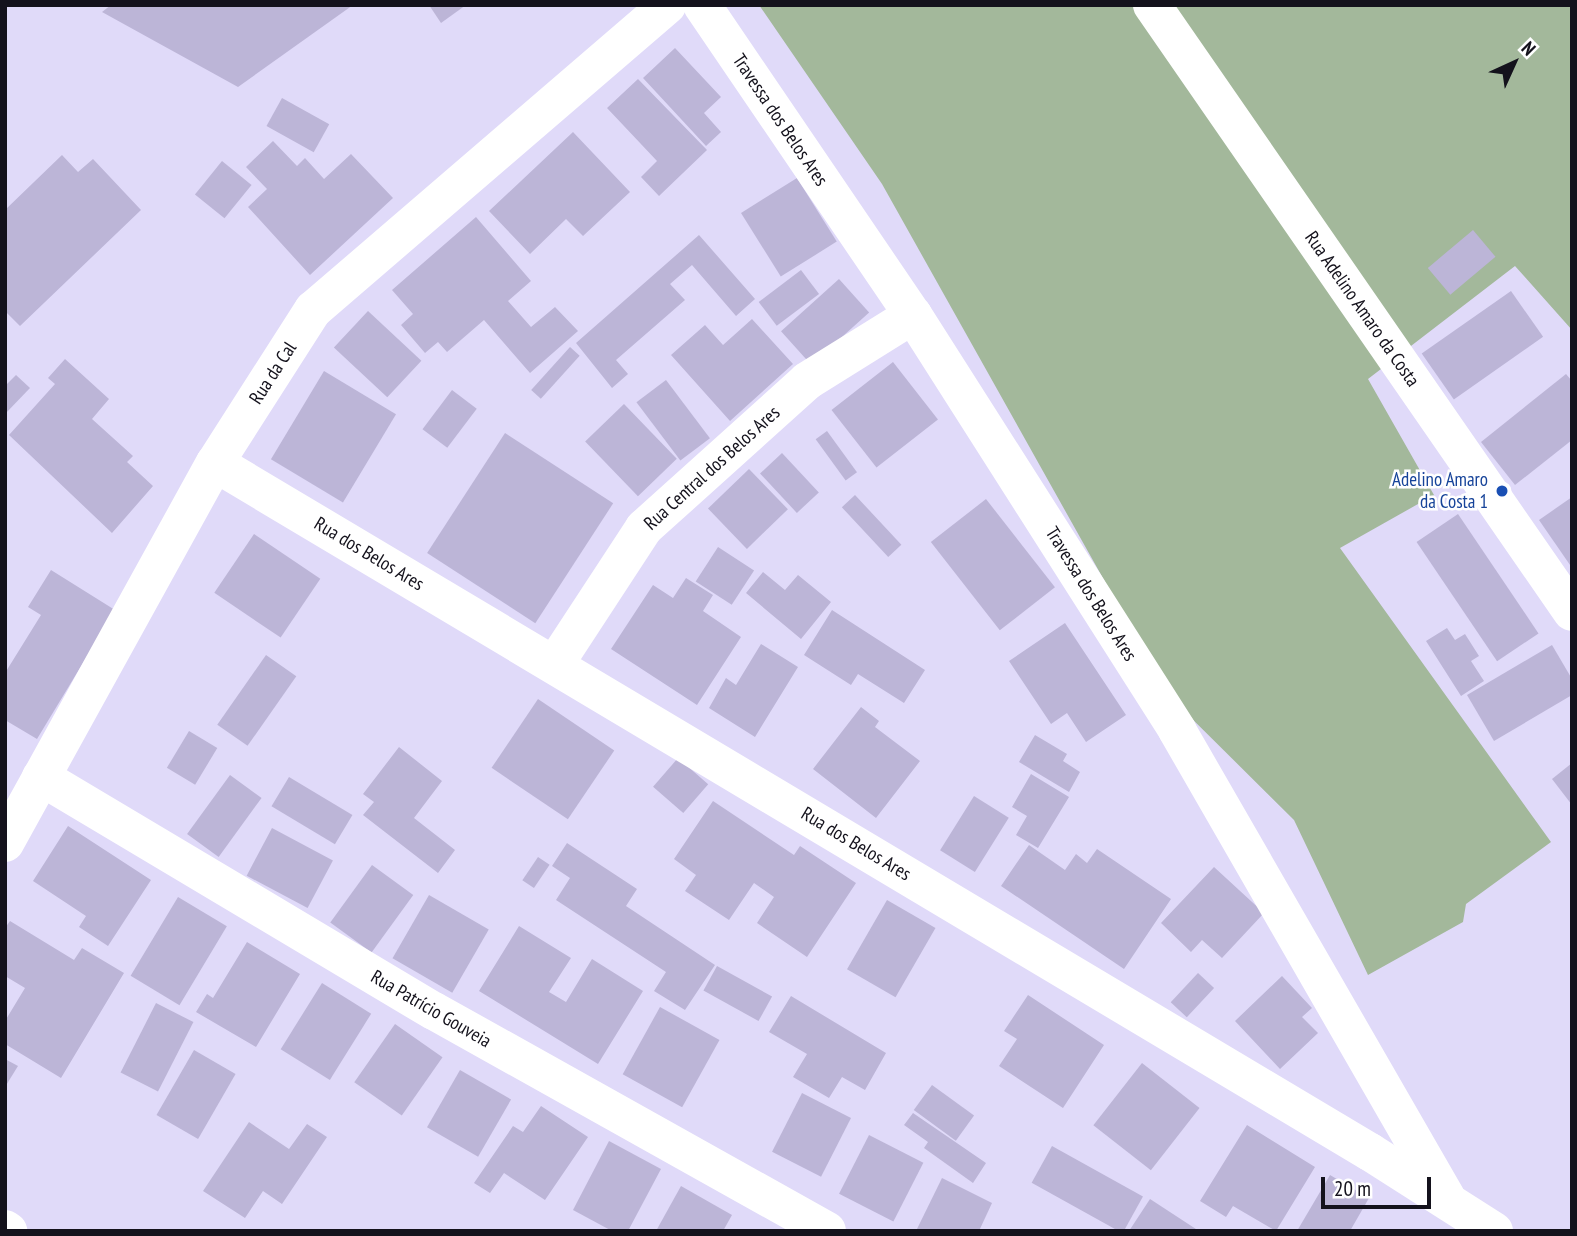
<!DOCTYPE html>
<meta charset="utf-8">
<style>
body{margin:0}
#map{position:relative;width:1577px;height:1236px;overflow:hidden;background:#e0daf9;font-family:"PT Sans Narrow",sans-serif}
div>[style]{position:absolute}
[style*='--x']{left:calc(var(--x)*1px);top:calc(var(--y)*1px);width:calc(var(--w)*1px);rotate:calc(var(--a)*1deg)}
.green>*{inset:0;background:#a3b89b}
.building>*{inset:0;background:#bcb5d7;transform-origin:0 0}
.minor>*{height:38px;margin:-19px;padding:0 19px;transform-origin:19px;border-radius:19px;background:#fff}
.dots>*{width:19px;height:19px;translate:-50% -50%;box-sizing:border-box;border:4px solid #fff;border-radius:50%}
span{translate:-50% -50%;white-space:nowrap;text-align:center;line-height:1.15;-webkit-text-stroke:5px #fff;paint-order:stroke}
.street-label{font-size:19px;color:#14121c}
.transit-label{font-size:19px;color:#164399}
.right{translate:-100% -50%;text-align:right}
.frame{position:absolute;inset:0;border:7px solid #14121c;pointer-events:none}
.north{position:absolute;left:1479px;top:28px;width:70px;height:70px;-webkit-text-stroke:5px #fff;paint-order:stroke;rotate:45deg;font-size:19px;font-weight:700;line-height:28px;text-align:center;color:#14121c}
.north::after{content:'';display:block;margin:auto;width:24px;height:32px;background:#14121c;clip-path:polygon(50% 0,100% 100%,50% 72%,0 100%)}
.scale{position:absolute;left:1321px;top:1177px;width:110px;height:32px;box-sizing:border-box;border:4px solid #14121c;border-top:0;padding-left:9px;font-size:21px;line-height:24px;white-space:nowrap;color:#14121c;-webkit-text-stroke:5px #fff;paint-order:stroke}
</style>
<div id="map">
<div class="green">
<i style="clip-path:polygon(759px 5px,1572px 5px,1572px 330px,1515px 266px,1368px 379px,1434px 495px,1340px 548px,1551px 842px,1466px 904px,1463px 922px,1368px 975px,1294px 820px,1169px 696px,882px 184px)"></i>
</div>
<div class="building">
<i style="clip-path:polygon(111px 5px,353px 5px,238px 87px,102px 12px)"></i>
<i style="clip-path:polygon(429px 5px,466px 5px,441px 23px)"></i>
<i style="clip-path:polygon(675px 48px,721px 97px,704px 113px,721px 132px,706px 146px,643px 78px)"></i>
<i style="clip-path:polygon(638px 79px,707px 150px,659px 196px,641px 177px,657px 161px,607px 108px)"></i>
<i style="left:282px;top:98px;width:54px;height:32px;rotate:29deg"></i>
<i style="clip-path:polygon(573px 132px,630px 192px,583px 236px,566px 219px,530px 254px,489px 211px)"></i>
<i style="clip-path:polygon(273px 141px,297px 166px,305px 158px,324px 179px,351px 154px,393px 198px,310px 275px,248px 207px,267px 189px,246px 167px)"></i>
<i style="clip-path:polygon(62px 155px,78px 172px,93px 159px,141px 210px,20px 326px,5px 311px,5px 210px)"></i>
<i style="left:222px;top:161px;width:38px;height:43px;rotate:39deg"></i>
<i style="left:797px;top:178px;width:75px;height:66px;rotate:58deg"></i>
<i style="clip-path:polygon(476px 217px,531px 281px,508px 301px,531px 327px,555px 307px,578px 331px,530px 373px,484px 320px,447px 352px,438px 342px,425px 353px,401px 325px,413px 314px,392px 290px)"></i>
<i style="left:1473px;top:230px;width:35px;height:59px;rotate:50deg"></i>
<i style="clip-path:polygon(699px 235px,755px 299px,736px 316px,692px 265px,670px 284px,685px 300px,616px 360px,628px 374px,612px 388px,576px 343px)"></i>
<i style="left:801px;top:270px;width:30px;height:53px;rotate:53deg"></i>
<i style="left:839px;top:279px;width:45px;height:78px;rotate:48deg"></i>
<i style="left:1511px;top:291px;width:56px;height:109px;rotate:55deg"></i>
<i style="left:368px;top:311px;width:73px;height:50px;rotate:43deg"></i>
<i style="clip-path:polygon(752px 319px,793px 364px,730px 421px,671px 355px,705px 325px,723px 345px)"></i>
<i style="left:570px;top:347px;width:13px;height:58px;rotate:42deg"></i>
<i style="clip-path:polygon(65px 359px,109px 399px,92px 419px,133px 456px,127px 462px,153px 486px,112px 533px,9px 435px,55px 384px,48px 378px)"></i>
<i style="left:893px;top:362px;width:73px;height:78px;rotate:52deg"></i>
<i style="left:324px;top:371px;width:84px;height:103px;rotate:31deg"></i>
<i style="clip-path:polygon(1566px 374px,1572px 381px,1572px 440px,1515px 485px,1481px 442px)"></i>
<i style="clip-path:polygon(16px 375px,30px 388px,5px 414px,5px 386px)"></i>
<i style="left:666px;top:380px;width:73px;height:37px;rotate:53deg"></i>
<i style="left:452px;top:390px;width:31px;height:49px;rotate:37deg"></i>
<i style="left:624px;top:404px;width:76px;height:54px;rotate:46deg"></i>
<i style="left:827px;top:431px;width:51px;height:14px;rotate:54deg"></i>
<i style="left:505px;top:433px;width:129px;height:143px;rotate:33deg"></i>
<i style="left:782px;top:453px;width:54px;height:30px;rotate:47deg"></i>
<i style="left:749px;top:469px;width:56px;height:57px;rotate:46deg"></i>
<i style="left:855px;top:495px;width:68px;height:18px;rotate:47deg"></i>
<i style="clip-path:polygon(1572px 497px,1572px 564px,1570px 565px,1539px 520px)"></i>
<i style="left:986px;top:499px;width:112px;height:70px;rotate:52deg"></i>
<i style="left:1458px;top:514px;width:144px;height:50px;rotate:56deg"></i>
<i style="left:254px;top:534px;width:80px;height:71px;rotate:34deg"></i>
<i style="left:718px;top:547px;width:43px;height:41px;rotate:33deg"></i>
<i style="clip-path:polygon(51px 570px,115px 610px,37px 739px,5px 720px,5px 673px,41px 615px,28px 607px)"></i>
<i style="clip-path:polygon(763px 572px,785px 590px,798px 575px,831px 602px,801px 639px,746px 593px)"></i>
<i style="clip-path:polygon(686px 578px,713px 595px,703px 611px,741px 637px,697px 705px,611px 649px,653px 585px,673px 598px)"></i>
<i style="clip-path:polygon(832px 610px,925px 670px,904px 703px,858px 674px,851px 685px,804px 655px)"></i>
<i style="clip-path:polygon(1065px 623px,1126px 715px,1086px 742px,1067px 713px,1051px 724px,1009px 661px)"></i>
<i style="clip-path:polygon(1447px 628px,1455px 640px,1465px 634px,1479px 656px,1471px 661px,1484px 681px,1461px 696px,1426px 641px)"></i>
<i style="clip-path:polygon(761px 644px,798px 667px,755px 737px,709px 708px,726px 678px,736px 685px)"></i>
<i style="clip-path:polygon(1552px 645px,1572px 679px,1572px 695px,1494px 741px,1467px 695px)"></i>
<i style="left:266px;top:655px;width:37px;height:85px;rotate:35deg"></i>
<i style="left:538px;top:699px;width:92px;height:83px;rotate:34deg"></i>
<i style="clip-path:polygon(861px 707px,879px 721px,875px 727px,920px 761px,876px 818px,813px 769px)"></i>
<i style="left:189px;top:731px;width:33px;height:43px;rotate:31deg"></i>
<i style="clip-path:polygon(1035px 735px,1067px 754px,1063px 761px,1080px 772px,1069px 792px,1019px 762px)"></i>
<i style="clip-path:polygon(399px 747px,442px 781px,414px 818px,455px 850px,438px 873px,363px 815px,374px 802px,363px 794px)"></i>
<i style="left:678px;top:758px;width:40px;height:38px;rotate:41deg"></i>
<i style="clip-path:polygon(1572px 763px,1572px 805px,1552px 779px)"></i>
<i style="clip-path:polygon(1031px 774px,1069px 797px,1038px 848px,1016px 835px,1027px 816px,1012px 807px)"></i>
<i style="left:230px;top:775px;width:39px;height:73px;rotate:36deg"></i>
<i style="left:289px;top:777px;width:74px;height:34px;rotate:31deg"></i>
<i style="left:974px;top:796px;width:41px;height:64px;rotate:32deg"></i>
<i style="clip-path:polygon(713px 801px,794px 855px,800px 846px,856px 883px,807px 957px,757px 923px,774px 897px,754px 883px,729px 920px,685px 891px,696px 875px,674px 859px)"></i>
<i style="clip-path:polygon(68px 826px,151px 880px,108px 946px,79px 927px,86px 916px,33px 881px)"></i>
<i style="left:272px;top:828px;width:69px;height:54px;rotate:28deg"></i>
<i style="clip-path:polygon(567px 843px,637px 889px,626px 906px,715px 965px,685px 1010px,654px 991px,666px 972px,556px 900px,570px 878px,552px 866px)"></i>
<i style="clip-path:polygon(1029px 845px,1065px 870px,1076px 854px,1087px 863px,1097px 849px,1171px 899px,1124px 969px,1001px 886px)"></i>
<i style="left:538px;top:857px;width:14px;height:28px;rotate:34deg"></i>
<i style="left:372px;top:865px;width:51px;height:71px;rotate:36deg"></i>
<i style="clip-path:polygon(1214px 867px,1264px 913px,1222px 958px,1202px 940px,1191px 952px,1161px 923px)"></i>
<i style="left:429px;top:895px;width:69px;height:73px;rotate:30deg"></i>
<i style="left:178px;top:897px;width:57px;height:92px;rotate:31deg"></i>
<i style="left:887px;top:900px;width:56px;height:80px;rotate:30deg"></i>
<i style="clip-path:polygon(10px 921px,74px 960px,82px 948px,124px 973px,61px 1078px,5px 1044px,5px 1021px,25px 988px,5px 976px,5px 928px)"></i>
<i style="clip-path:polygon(519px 926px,571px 958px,549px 992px,566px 1002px,592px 959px,643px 991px,598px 1064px,479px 991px)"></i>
<i style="clip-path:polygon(247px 942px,300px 974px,256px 1047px,196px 1012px,207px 994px,213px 998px)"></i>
<i style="left:717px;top:966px;width:63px;height:28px;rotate:29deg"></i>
<i style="left:1198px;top:973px;width:22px;height:40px;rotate:43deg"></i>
<i style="clip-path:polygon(1282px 976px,1312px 1008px,1302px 1017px,1318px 1033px,1280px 1069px,1235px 1021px)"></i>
<i style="left:322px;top:983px;width:58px;height:78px;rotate:32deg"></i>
<i style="clip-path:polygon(1028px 995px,1104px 1045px,1063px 1108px,999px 1066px,1017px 1039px,1004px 1031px)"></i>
<i style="clip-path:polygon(791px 996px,886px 1053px,865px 1090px,842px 1077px,829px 1098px,793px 1077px,807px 1054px,769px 1032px)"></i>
<i style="left:156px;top:1003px;width:42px;height:78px;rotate:27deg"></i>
<i style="left:660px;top:1007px;width:68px;height:77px;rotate:29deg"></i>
<i style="left:395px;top:1024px;width:58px;height:71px;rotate:35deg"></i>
<i style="left:194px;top:1050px;width:48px;height:75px;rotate:30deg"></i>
<i style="clip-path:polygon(5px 1059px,18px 1066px,5px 1087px)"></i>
<i style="left:1142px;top:1063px;width:73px;height:79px;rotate:38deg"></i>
<i style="left:460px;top:1070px;width:59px;height:66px;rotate:30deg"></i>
<i style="left:932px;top:1085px;width:52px;height:31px;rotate:36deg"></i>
<i style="left:802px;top:1093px;width:55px;height:66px;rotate:27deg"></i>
<i style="clip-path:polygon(541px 1106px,588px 1137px,545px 1200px,504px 1173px,490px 1193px,474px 1183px,513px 1126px,523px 1132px)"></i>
<i style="clip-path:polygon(913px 1113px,986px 1163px,973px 1183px,924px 1148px,928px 1142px,904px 1125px)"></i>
<i style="clip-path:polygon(249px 1122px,289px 1149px,307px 1124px,327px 1137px,282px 1204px,263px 1191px,245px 1218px,203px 1191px)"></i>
<i style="clip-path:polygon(1247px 1125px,1315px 1167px,1276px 1231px,1233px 1206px,1226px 1217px,1200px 1201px)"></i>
<i style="left:869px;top:1135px;width:61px;height:66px;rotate:27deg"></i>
<i style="clip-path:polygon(609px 1141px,661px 1169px,628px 1231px,612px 1231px,573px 1210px)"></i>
<i style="left:1052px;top:1146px;width:104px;height:42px;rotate:29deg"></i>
<i style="clip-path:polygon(1330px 1175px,1369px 1198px,1350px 1231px,1297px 1231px)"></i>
<i style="clip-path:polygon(942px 1178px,992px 1203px,979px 1231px,916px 1231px)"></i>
<i style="clip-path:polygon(681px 1186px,732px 1215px,723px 1231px,656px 1231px)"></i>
<i style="clip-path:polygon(1150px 1199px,1199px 1231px,1129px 1231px)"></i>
</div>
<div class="minor">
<i style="--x:702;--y:5;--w:375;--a:55.8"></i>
<i style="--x:913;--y:315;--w:492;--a:57.5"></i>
<i style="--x:1177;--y:730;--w:539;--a:60.06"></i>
<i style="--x:1152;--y:5;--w:738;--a:55.32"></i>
<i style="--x:215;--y:463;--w:1345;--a:30.82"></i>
<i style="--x:1370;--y:1152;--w:147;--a:32.5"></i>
<i style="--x:555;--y:664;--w:163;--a:-56.8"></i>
<i style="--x:644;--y:528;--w:219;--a:-42"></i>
<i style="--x:807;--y:381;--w:125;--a:-31.9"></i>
<i style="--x:41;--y:777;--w:457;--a:30.8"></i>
<i style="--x:434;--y:1011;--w:450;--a:29.2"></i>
<i style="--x:5;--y:843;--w:434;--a:-61.1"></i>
<i style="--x:215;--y:463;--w:182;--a:-57.4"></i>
<i style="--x:313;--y:310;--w:467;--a:-40.7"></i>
<i style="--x:5;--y:1229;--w:4;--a:34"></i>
</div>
<div class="dots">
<i style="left:1502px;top:491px;background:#1a4fb4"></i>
</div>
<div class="street-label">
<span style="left:780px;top:120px;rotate:56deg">Travessa dos Belos Ares</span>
<span style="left:1362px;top:309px;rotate:55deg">Rua Adelino Amaro da Costa</span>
<span style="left:273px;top:373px;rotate:-57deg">Rua da Cal</span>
<span style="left:712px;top:468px;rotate:-42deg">Rua Central dos Belos Ares</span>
<span style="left:369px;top:554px;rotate:31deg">Rua dos Belos Ares</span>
<span style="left:1091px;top:594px;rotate:58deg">Travessa dos Belos Ares</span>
<span style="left:856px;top:844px;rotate:31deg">Rua dos Belos Ares</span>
<span style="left:431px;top:1009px;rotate:30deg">Rua Patrício Gouveia</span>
</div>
<div class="transit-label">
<span class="right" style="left:1488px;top:491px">Adelino Amaro<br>da Costa 1</span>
</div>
<div class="frame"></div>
<div class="north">N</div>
<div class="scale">20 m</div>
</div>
